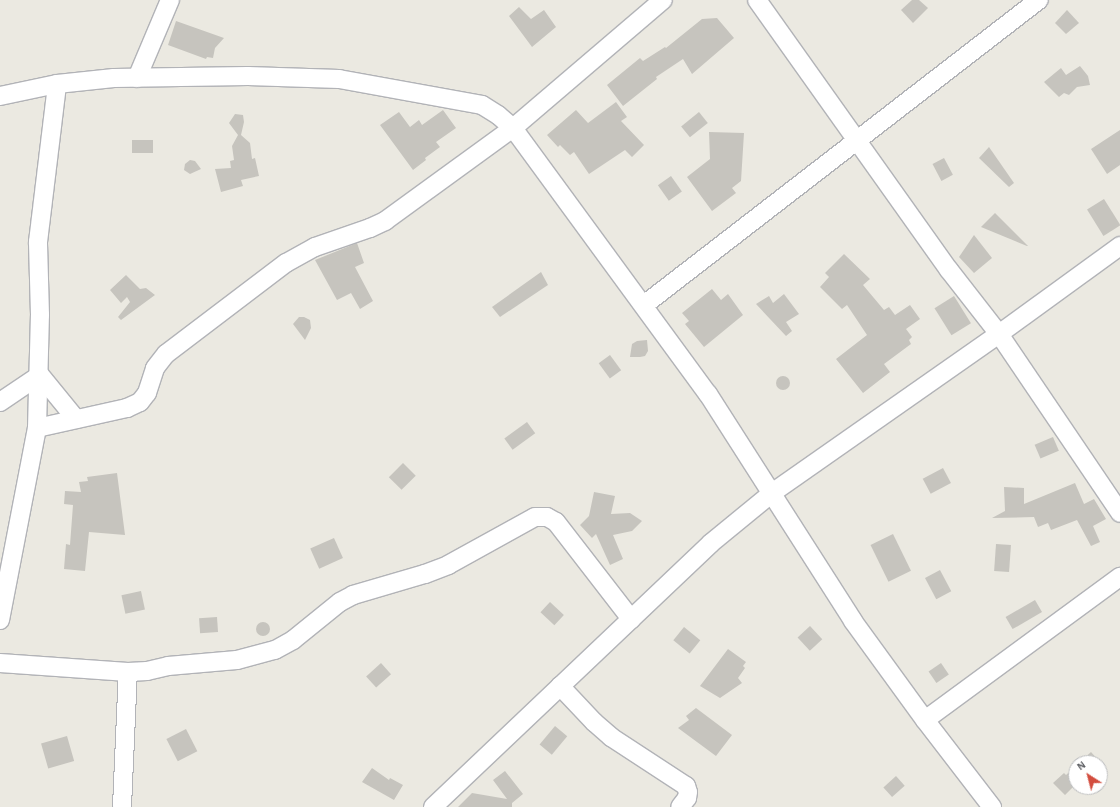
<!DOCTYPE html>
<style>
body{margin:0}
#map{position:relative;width:1120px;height:807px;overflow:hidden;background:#ebe9e1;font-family:"Alegreya Sans",sans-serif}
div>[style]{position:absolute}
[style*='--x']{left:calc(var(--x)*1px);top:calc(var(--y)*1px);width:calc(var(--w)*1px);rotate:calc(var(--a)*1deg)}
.building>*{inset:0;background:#c6c4be;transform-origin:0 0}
.round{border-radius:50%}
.roads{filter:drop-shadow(1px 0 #b2b3b7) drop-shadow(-1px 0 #b2b3b7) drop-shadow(0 1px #b2b3b7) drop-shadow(0 -1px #b2b3b7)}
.minor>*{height:18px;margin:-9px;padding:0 9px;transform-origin:9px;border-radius:9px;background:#fff}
span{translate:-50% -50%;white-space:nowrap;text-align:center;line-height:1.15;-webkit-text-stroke:3px #fff;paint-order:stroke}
.north{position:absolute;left:1068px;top:755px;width:40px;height:40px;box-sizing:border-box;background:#fff;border:1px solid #bdbebf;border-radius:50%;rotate:324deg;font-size:11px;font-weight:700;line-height:16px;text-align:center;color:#5a5c60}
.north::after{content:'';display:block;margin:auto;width:14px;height:18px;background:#d34e3f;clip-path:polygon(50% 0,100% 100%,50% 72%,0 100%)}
</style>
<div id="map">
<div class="building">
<i style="clip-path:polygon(912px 0,919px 0,928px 8px,913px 23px,901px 10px)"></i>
<i style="clip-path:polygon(519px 7px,531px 19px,544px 10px,556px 27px,532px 47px,509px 16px)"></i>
<i style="clip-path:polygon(1067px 10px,1079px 23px,1066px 34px,1055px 23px)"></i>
<i style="clip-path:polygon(717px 18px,734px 38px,692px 74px,683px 59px,656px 77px,657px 79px,623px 106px,607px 85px,640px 58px,643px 61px,665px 47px,666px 48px,702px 19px)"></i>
<i style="clip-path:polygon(176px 21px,224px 38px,215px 48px,213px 58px,207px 57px,206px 59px,168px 45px)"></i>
<i style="clip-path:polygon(1080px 66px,1088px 76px,1090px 85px,1077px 87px,1069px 95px,1064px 93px,1059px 97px,1044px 82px,1061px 68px,1066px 75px)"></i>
<i style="clip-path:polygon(616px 102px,627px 117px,621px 121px,644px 145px,632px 157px,625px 150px,589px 174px,574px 152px,570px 155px,560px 145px,558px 147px,547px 135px,576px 110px,588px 123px)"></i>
<i style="clip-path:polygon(443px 110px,456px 128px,436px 142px,440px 147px,425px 158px,426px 160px,413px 170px,380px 125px,399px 112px,410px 127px,419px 120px,422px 125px)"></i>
<i style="left:699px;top:112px;width:14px;height:23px;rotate:51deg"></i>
<i style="clip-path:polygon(235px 114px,243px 115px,244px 122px,241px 135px,250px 143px,252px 159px,255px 158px,259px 176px,241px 180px,243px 186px,221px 192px,215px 169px,231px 168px,230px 161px,234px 160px,232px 146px,238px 135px,229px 123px)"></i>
<i style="clip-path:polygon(1120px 130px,1120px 165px,1107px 174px,1091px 149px)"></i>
<i style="clip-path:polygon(709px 132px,744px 133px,741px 181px,732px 188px,736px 193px,712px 211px,687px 177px,710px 159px)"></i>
<i style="left:132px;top:140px;width:21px;height:13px"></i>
<i style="clip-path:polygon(989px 147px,1014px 183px,1009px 187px,979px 158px)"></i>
<i style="left:944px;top:158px;width:19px;height:13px;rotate:62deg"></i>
<i style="clip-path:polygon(190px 160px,195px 161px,201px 169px,190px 174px,184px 170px,185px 164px)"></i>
<i style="left:671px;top:176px;width:19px;height:16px;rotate:55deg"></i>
<i style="left:1104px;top:199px;width:31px;height:20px;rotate:58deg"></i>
<i style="clip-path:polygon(995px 213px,1028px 246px,1027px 246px,981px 227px)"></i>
<i style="clip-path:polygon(974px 235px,992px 258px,974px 273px,959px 257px)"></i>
<i style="clip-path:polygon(357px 243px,364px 263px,355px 267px,373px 301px,360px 309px,351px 293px,337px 300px,315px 260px)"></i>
<i style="clip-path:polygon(844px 254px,870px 279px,863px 285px,884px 310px,889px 307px,895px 315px,910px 305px,920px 319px,906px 329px,912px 337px,909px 340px,911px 344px,884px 364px,890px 372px,863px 393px,836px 359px,867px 335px,847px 305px,842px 309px,820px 287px,829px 277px,825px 273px)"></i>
<i style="clip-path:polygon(541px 272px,548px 285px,500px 317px,492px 307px)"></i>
<i style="clip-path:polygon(126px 275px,140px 289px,146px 288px,155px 295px,121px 320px,118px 317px,130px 302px,127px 297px,121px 303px,110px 290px)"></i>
<i style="clip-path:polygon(712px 289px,721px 300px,728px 294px,743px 315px,704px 347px,685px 324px,689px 321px,682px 313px)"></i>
<i style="clip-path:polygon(784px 294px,799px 314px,786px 322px,792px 331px,786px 336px,756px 304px,769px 296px,773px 303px)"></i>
<i style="left:954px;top:296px;width:32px;height:23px;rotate:58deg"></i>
<i style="clip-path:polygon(299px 317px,304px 317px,310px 320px,311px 328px,305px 340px,293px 324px)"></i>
<i style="clip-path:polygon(647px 340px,648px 351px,645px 356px,640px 357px,630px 357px,632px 344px,637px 341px)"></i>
<i style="left:610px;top:355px;width:19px;height:14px;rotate:54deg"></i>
<i class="round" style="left:776px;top:376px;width:14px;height:14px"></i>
<i style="left:527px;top:422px;width:14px;height:28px;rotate:54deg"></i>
<i style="left:1053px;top:437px;width:15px;height:20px;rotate:67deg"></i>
<i style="left:403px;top:463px;width:18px;height:20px;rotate:45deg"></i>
<i style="left:943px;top:468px;width:17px;height:23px;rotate:62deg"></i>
<i style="clip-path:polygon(117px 473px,125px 535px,89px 532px,85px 571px,64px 569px,66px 544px,70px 545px,73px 505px,64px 504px,65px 491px,81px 492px,79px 482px,88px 481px,87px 477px)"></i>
<i style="clip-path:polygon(1075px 483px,1084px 504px,1094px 499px,1106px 519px,1093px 526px,1100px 542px,1091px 546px,1077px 520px,1051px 530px,1048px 523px,1038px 527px,1034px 517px,992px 518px,1005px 511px,1004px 487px,1024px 488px,1024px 504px)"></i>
<i style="clip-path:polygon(594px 492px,615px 496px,611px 514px,630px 513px,642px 521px,632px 531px,613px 535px,623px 559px,610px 565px,596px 534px,592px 538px,580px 525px,589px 516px)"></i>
<i style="left:893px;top:534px;width:41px;height:25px;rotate:64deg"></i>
<i style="left:334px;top:538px;width:22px;height:26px;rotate:66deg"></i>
<i style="left:996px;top:544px;width:15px;height:27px;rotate:4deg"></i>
<i style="left:940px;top:570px;width:24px;height:17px;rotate:62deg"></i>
<i style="left:141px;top:591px;width:19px;height:20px;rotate:78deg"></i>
<i style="left:1035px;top:600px;width:14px;height:34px;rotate:60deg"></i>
<i style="left:550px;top:602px;width:19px;height:14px;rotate:43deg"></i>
<i style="left:217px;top:617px;width:15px;height:18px;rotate:86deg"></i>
<i class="round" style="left:256px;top:622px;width:14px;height:14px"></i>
<i style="left:810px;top:626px;width:18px;height:17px;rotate:47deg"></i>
<i style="left:684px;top:627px;width:21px;height:17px;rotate:39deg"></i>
<i style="clip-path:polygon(728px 649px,746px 662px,743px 666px,745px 668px,738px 678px,742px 683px,720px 698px,700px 686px)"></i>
<i style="left:381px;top:663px;width:15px;height:20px;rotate:48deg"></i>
<i style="left:941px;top:663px;width:14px;height:15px;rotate:56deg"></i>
<i style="clip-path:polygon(696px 708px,732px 735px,716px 756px,678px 728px,689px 720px,686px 716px)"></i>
<i style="left:555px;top:726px;width:16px;height:24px;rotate:40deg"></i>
<i style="left:186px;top:729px;width:25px;height:22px;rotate:63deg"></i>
<i style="left:67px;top:736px;width:26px;height:27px;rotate:74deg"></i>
<i style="clip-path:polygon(1091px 752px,1099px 761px,1097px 763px,1079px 763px)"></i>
<i style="clip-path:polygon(1076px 766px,1076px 784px,1065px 795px,1053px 783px,1064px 773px,1066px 775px)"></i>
<i style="clip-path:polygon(372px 768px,389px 780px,390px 778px,403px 785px,394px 800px,362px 782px)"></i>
<i style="clip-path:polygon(505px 771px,523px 794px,512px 803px,512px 807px,458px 807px,472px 793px,507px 799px,493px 780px)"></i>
<i style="left:896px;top:776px;width:13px;height:17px;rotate:48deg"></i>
</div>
<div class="roads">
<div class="minor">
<i style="--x:757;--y:0;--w:331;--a:54.6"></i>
<i style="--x:949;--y:270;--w:81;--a:52"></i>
<i style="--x:999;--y:334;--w:216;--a:55.9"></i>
<i style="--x:137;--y:78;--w:85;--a:-67.1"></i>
<i style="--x:0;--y:96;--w:58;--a:-11.9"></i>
<i style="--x:57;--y:84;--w:57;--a:-6"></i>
<i style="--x:114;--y:78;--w:134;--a:-0.9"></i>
<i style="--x:248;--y:76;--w:91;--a:1.9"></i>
<i style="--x:339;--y:79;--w:145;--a:10.3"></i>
<i style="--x:482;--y:105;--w:19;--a:32"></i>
<i style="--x:498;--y:115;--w:20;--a:41"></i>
<i style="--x:513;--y:128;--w:330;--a:53.8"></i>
<i style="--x:708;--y:394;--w:269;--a:57.4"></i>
<i style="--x:853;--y:621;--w:122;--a:54"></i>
<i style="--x:925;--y:720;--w:110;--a:52.4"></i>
<i style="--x:644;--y:305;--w:499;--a:-37.7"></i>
<i style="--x:0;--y:402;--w:48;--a:-34"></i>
<i style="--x:40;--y:375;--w:57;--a:50.7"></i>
<i style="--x:37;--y:428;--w:92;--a:-12.5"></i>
<i style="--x:127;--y:408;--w:14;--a:-25"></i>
<i style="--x:140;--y:402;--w:11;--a:-52"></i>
<i style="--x:147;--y:393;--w:26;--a:-72"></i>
<i style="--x:155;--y:368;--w:18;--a:-52"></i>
<i style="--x:166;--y:354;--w:151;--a:-37.2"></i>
<i style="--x:286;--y:263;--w:33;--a:-29"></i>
<i style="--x:315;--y:247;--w:58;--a:-19.1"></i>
<i style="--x:370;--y:228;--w:17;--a:-25"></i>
<i style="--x:385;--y:221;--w:158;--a:-36"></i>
<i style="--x:513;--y:128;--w:197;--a:-40.5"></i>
<i style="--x:0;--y:620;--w:196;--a:-79.1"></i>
<i style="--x:37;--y:428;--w:113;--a:-88.5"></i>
<i style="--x:40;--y:315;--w:73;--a:-91.6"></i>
<i style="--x:38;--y:242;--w:159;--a:-83.1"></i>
<i style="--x:0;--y:663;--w:128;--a:4"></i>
<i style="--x:128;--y:672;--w:19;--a:-3"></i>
<i style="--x:147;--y:671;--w:22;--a:-13"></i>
<i style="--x:168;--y:666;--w:69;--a:-5"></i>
<i style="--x:237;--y:660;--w:39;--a:-15"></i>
<i style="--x:275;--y:650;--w:21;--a:-29"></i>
<i style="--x:293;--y:640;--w:60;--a:-39"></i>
<i style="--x:340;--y:602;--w:15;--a:-28"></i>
<i style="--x:353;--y:595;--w:75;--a:-16.3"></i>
<i style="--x:425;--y:574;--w:25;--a:-21"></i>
<i style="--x:448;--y:565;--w:99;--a:-28.9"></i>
<i style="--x:535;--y:517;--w:12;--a:0"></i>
<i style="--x:547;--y:517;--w:10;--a:29"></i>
<i style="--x:556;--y:522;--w:123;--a:52.3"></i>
<i style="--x:560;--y:686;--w:50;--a:46.6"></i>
<i style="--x:594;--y:722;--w:23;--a:41"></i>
<i style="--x:611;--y:737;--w:90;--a:33.2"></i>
<i style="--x:686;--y:786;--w:6;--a:72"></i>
<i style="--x:688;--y:792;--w:6;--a:99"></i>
<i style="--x:687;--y:798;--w:11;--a:128"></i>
<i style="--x:925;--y:720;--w:242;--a:-36.3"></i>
<i style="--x:122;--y:807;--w:135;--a:-87.5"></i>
<i style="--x:433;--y:807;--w:383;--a:-43.5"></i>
<i style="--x:711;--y:543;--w:79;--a:-39.3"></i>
<i style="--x:772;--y:493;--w:277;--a:-35"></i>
<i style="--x:999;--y:334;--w:150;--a:-36"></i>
</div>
</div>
<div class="north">N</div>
</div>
